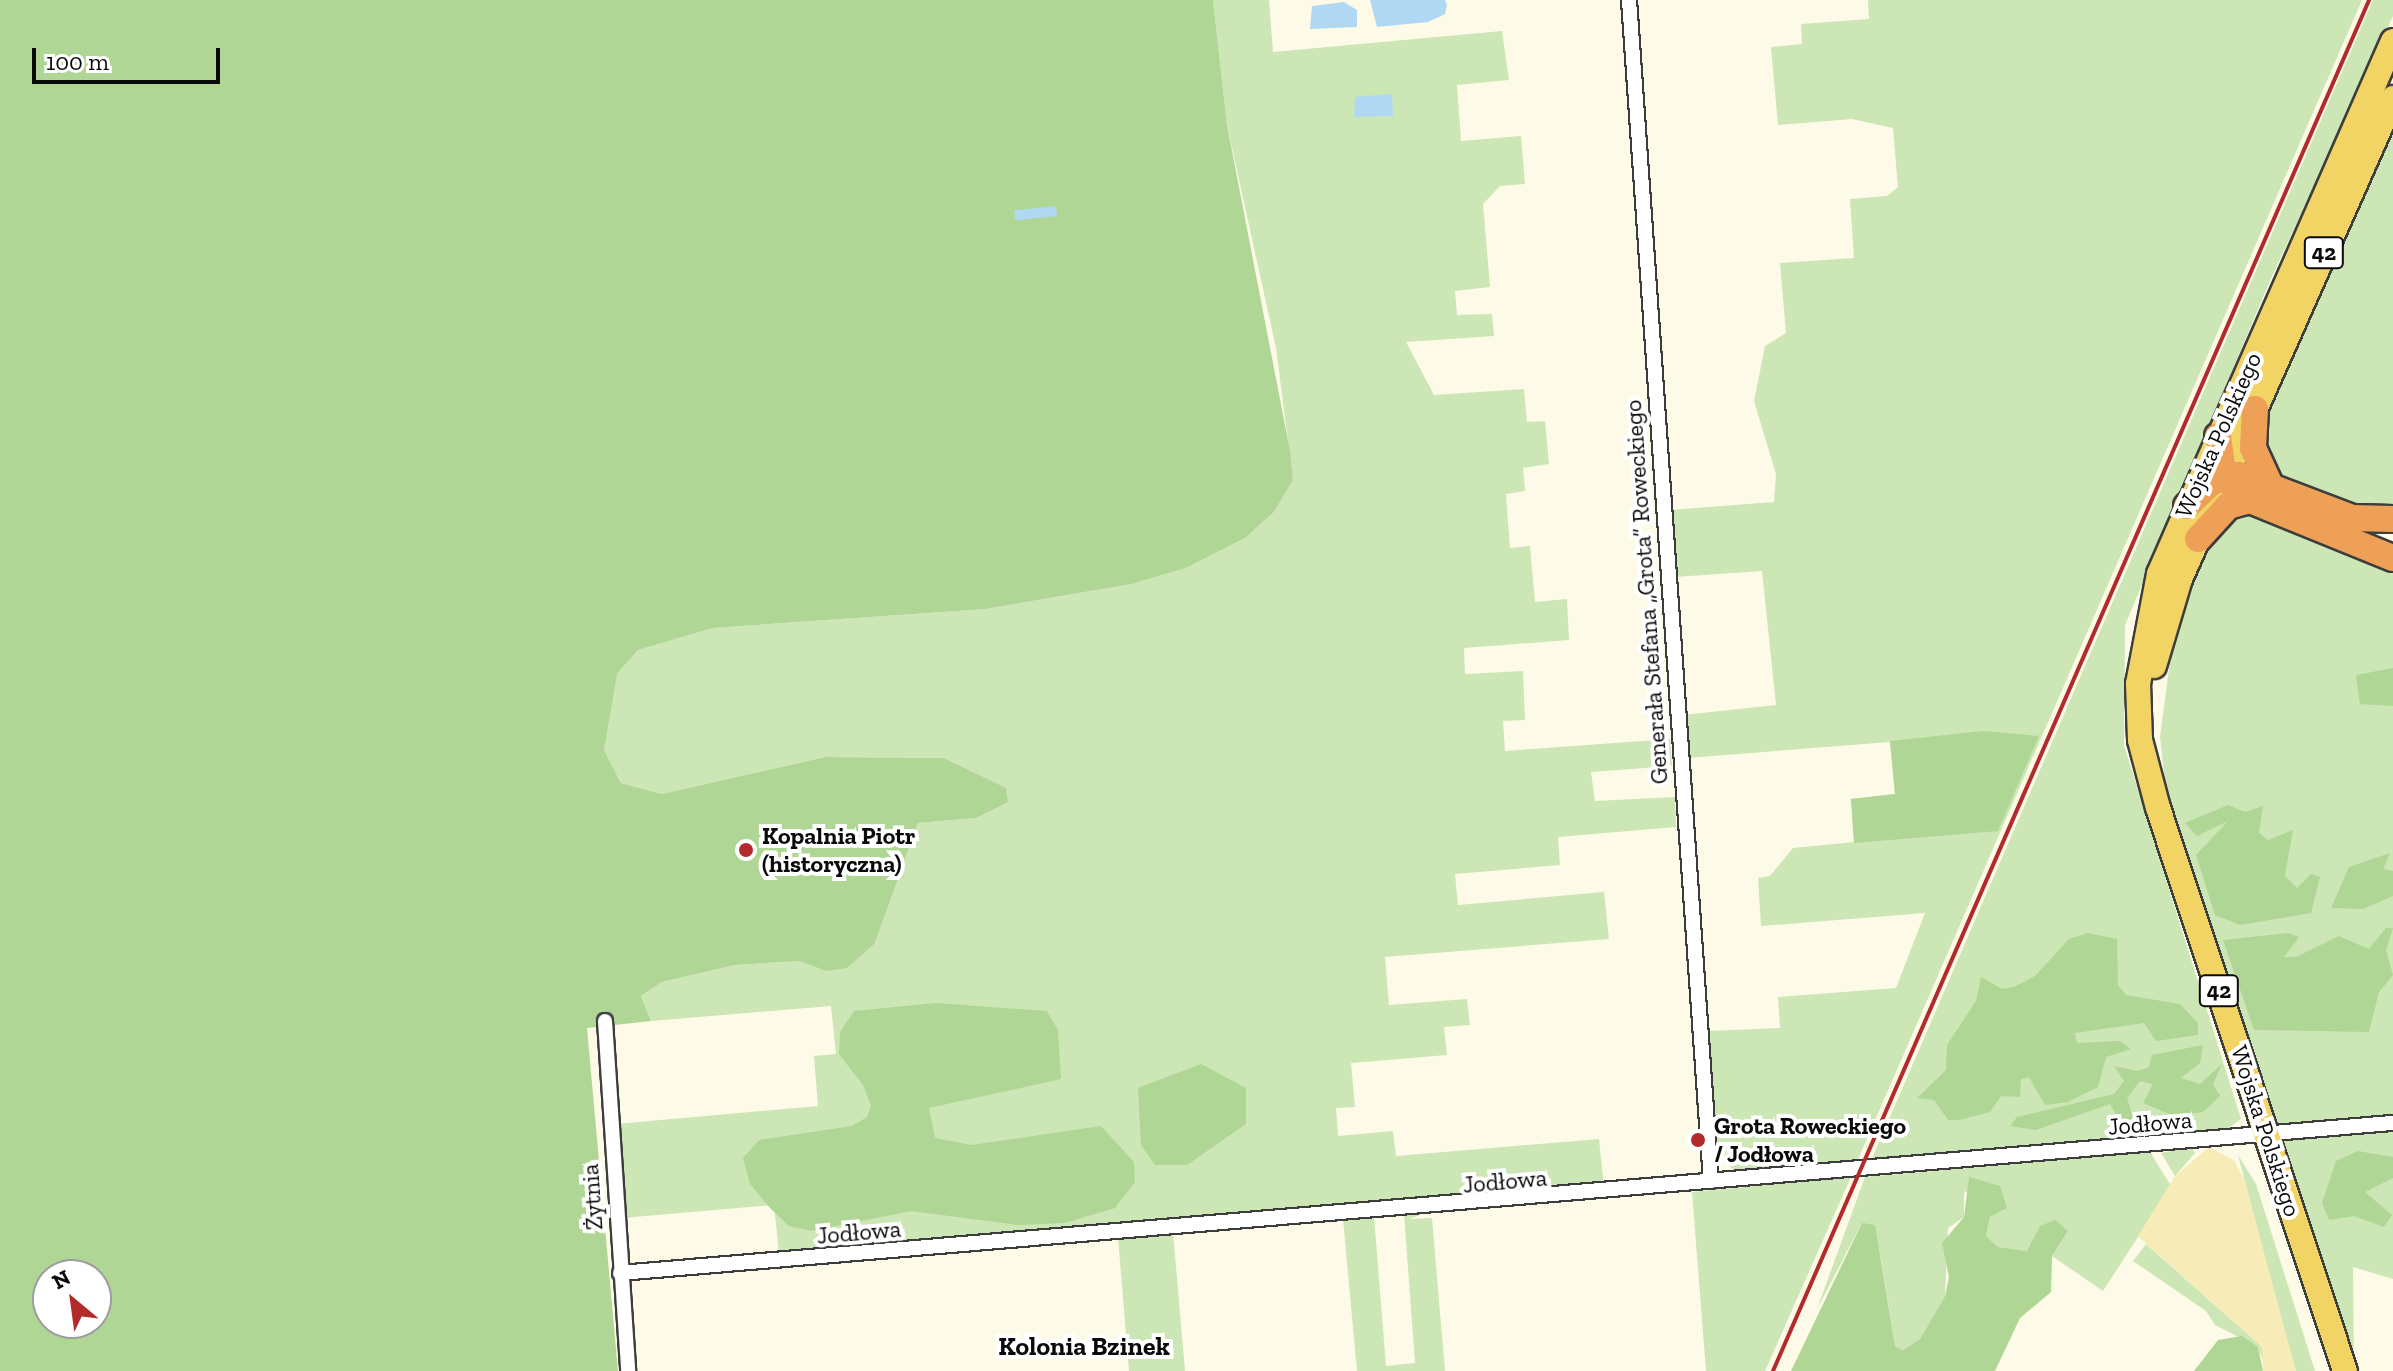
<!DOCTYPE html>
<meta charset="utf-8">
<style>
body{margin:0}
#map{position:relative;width:2393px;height:1371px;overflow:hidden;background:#fefae8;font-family:"Zilla Slab",serif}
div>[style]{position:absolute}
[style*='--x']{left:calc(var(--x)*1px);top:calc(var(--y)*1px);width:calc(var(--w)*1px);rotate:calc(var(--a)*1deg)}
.green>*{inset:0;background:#cde6b5}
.forest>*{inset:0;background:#b0d695}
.sand>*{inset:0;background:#f7ebb7}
.water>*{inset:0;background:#b0d8f3;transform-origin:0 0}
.roads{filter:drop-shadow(2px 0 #3d3d3d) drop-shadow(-2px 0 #3d3d3d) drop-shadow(0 2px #3d3d3d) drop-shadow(0 -2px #3d3d3d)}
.minor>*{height:14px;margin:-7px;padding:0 7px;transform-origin:7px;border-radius:7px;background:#fff}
.primary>*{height:24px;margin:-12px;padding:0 12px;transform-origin:12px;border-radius:12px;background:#f2d464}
.motorway>*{height:26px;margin:-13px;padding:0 13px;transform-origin:13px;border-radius:13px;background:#eea057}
.rail>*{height:4px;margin:-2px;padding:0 2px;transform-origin:2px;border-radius:2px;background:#b32a2c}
.dots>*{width:22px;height:22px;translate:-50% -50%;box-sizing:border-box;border:4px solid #fff;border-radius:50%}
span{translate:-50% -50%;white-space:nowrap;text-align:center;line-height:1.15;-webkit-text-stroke:8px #fff;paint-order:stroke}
.shield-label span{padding:2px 6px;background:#fff;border:2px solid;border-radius:6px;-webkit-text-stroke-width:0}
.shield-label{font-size:22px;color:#0a0a0a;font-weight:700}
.street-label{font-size:24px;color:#0a0a0a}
.poi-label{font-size:24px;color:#0a0a0a;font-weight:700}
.left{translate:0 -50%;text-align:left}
.neighbourhood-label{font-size:26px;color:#0a0a0a;font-weight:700}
.north{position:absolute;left:32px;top:1259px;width:80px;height:80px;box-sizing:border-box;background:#fff;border:2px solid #9d9d9d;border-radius:50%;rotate:331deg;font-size:22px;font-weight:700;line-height:32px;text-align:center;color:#0a0a0a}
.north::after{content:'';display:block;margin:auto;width:28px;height:36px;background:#b32a2c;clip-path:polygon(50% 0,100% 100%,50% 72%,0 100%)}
.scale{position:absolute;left:32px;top:48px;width:188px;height:36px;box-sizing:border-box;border:4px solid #0a0a0a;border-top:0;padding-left:10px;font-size:24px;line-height:28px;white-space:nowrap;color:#0a0a0a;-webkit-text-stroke:6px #fff;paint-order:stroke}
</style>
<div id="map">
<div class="green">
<i style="clip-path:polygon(evenodd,1213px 0,1269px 0,1273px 52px,1502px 31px,1509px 80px,1457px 85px,1461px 141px,1521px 136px,1525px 184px,1500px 186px,1483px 204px,1490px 287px,1455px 291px,1457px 315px,1492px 314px,1494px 336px,1406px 342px,1434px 395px,1524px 389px,1527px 422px,1545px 421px,1549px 464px,1523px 468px,1525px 491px,1506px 494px,1510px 548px,1530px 546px,1535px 602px,1567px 599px,1569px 640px,1464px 648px,1465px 674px,1523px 671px,1525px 720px,1503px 721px,1505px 751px,1670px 739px,1672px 766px,1591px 772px,1595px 801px,1675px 797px,1676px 827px,1558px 837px,1560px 865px,1455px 874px,1458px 905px,1604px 892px,1609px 939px,1385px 957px,1389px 1005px,1467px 999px,1470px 1025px,1444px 1027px,1447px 1055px,1351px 1063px,1355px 1107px,1336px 1108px,1338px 1136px,1393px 1131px,1396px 1156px,1599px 1139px,1605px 1197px,1431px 1211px,1409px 1219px,1432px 1218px,1445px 1371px,1357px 1371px,1343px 1219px,1173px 1232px,1185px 1371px,1129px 1371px,1118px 1237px,780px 1264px,774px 1205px,622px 1218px,616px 1124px,818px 1106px,814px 1056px,836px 1054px,831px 1006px,651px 1021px,641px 996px,662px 982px,735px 965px,799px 961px,826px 971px,875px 943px,918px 823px,976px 818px,1005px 788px,944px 758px,825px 757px,662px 794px,621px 783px,604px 750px,607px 706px,617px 674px,638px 650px,713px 628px,986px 609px,1132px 584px,1186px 568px,1245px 538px,1274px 512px,1293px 480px,1276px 348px,1227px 125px,1213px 0,1404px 1214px,1415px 1363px,1386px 1366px,1374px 1216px,1404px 1214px)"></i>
<i style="clip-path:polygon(1868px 0,2362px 0,1856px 1164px,1736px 1172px,1717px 1155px,1707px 1031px,1780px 1028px,1778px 997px,1896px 988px,1925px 913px,1761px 926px,1758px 878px,1770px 876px,1793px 848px,1854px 842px,1851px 799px,1895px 794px,1890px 742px,1687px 758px,1683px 715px,1776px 705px,1762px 571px,1675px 577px,1670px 510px,1774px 502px,1776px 474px,1754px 401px,1765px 346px,1786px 333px,1780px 263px,1854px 258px,1850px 199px,1887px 196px,1898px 187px,1893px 128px,1852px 119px,1778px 125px,1771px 47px,1802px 44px,1801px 24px,1869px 19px)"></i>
<i style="clip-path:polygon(2373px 0,2393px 0,2393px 16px,2272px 276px,2125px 625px,2124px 745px,2241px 1119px,2224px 1131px,1870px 1163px)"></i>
<i style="clip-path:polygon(2393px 120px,2393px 513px,2374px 515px,2274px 473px,2262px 429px)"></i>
<i style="clip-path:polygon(2243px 508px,2393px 566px,2393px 1279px,2353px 1267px,2354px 1371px,2347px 1371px,2166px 792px,2160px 737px,2176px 616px,2212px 534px)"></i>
<i style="clip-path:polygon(2192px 1147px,2195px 1153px,2175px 1176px,2161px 1153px)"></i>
<i style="clip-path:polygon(2150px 1152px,2171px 1186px,2103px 1291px,2052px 1256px,2068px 1231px,2027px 1251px,1998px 1247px,1986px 1236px,1990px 1217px,2006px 1208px,1964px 1191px,1964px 1217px,1948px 1228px,1945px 1296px,1920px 1339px,1903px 1350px,1895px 1346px,1881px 1259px,1862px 1223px,1817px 1309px,1865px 1177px)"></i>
<i style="clip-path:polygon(2238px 1155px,2256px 1184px,2315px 1371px,2296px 1371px,2291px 1357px)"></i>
<i style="clip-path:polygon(1851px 1177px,1765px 1371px,1706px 1371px,1692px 1192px)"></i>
<i style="clip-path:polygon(2146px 1244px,2262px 1347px,2265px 1366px,2258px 1347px,2215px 1325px,2206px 1311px,2133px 1261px)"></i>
</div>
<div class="forest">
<i style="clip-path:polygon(evenodd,0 0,1213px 0,1227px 125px,1290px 451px,1293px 480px,1274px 512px,1245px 538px,1186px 568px,1132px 584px,986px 609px,713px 628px,638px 650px,617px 674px,604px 750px,621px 783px,662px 794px,825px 757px,944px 758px,1006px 788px,1008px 802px,976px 818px,918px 823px,875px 943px,847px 968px,826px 971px,799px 961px,735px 965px,662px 982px,641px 996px,651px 1021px,587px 1028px,618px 1371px,0 1371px,0 0,48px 1275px,96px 1275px,96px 1323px,48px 1323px,48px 1275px)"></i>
<i style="clip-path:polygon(2393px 668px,2393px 706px,2360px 704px,2356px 675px)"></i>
<i style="clip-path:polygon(1983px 731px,2039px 736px,1998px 831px,1854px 843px,1851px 799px,1895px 794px,1890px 741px)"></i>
<i style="clip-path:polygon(2228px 805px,2245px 812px,2263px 806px,2259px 833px,2268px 840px,2293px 830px,2285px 876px,2297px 888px,2311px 874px,2320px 877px,2311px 913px,2240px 925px,2215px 915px,2196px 855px,2228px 821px,2197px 836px,2185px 823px)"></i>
<i style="clip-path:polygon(2390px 853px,2383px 869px,2393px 871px,2393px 896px,2363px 909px,2331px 908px,2349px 867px)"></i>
<i style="clip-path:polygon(2386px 928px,2393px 928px,2386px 950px,2393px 975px,2379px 992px,2369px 1032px,2254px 1030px,2223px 940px,2288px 933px,2299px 937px,2284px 957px,2296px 957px,2339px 936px,2369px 949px)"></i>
<i style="clip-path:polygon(2088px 933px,2117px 939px,2118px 985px,2126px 995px,2180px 1004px,2198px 1023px,2198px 1035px,2156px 1041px,2144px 1023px,2075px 1033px,2077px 1043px,2120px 1041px,2131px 1049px,2106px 1057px,2098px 1087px,2068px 1102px,2045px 1105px,2029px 1077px,2021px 1079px,2020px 1097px,2001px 1096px,1990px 1112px,1959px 1120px,1948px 1120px,1934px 1100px,1917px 1098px,1946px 1070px,1947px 1045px,1976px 1001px,1981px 977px,2002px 989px,2014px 987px,2035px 976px,2069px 939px)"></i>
<i style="clip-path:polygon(936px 1003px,1047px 1011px,1058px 1030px,1061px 1079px,929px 1108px,935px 1138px,972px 1145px,1101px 1126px,1134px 1162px,1135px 1182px,1115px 1208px,1065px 1223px,1018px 1225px,911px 1211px,811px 1231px,789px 1226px,770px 1208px,750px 1184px,743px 1158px,759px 1140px,852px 1126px,867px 1117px,871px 1106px,863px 1085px,839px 1054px,840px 1032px,854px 1011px)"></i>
<i style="clip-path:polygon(2203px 1045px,2200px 1063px,2181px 1078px,2200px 1084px,2222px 1064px,2213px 1084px,2220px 1096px,2203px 1112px,2174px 1116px,2143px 1103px,2153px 1084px,2140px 1081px,2127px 1098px,2132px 1114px,2149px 1120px,2142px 1130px,2119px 1120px,2110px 1104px,2036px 1130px,2010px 1126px,2017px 1117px,2114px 1094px,2124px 1081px,2114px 1066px,2138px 1071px,2149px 1067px,2152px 1055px)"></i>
<i style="clip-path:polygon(1201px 1064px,1246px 1088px,1246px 1124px,1187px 1165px,1155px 1165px,1141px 1145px,1138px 1088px)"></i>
<i style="clip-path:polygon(2358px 1151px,2393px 1157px,2393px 1178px,2365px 1192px,2392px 1215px,2384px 1227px,2354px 1216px,2329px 1220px,2322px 1203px,2336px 1161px)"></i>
<i style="clip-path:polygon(1969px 1177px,2000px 1186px,2007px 1208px,1990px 1217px,1986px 1236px,1998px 1247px,2027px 1251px,2040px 1226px,2055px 1220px,2068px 1231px,2052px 1256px,2051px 1292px,2020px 1318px,1995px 1371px,1791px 1371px,1862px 1223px,1875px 1225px,1895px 1346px,1903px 1350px,1920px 1339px,1945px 1296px,1949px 1277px,1942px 1243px,1964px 1217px)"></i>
<i style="clip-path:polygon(2242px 1336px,2258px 1347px,2263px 1371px,2194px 1371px,2218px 1340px)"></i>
</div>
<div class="sand">
<i style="clip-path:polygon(2209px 1147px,2234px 1160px,2244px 1179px,2296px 1371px,2263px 1371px,2262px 1347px,2138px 1236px,2175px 1176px)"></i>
</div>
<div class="water">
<i style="clip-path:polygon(1370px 0,1445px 0,1447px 5px,1445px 14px,1428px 22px,1377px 27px)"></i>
<i style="clip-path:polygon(1344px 2px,1357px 10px,1357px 27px,1310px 29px,1312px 6px)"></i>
<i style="clip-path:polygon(1392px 94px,1393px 116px,1354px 117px,1355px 97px)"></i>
<i style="left:1056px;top:206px;width:10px;height:42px;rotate:84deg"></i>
</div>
<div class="roads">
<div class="minor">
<i style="--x:1629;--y:0;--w:1184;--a:86.03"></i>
<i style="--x:605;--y:1021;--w:351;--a:86.2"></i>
<i style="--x:620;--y:1273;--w:1779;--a:-4.84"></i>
</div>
<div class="primary">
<i style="--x:2154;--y:666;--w:91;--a:-73.4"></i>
<i style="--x:2180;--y:579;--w:526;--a:-66.11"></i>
<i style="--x:2345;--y:1371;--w:593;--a:-108.37"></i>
<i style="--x:2158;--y:808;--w:70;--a:-104.8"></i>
<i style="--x:2140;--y:740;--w:56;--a:-92"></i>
<i style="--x:2138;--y:684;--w:112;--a:-79.2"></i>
<i style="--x:2159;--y:574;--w:582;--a:-66.3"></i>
</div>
<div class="motorway">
<i style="--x:2255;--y:409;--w:39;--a:93"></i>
<i style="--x:2253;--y:448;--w:41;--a:65.3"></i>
<i style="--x:2218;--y:436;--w:42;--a:81.9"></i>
<i style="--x:2224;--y:478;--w:34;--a:40"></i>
<i style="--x:2250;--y:500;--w:154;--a:22.1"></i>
<i style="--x:2187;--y:506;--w:35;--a:-44"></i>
<i style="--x:2212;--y:482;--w:28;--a:-15"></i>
<i style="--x:2239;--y:475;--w:121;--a:20.8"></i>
<i style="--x:2352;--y:518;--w:41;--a:1.4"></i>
<i style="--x:2198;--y:539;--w:45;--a:-47.7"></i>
<i style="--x:2228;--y:506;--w:23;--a:-15"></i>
</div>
</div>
<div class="rail">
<i style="--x:1773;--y:1371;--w:1495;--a:-66.5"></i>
</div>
<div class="dots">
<i style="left:746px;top:850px;background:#b32a2c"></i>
<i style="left:1698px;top:1140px;background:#b32a2c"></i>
</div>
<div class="shield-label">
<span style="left:2324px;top:253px">42</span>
<span style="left:2219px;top:991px">42</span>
</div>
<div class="street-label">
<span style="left:2218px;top:435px;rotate:-66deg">Wojska Polskiego</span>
<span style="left:1646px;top:592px;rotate:-94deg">Generała Stefana „Grota” Roweckiego</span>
<span style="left:2150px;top:1123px;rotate:-5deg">Jodłowa</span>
<span style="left:2266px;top:1131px;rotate:72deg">Wojska Polskiego</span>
<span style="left:1505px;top:1181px;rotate:-5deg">Jodłowa</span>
<span style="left:592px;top:1197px;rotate:-94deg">Żytnia</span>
<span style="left:859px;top:1232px;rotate:-5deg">Jodłowa</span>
</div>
<div class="poi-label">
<span class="left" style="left:762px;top:850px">Kopalnia Piotr<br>(historyczna)</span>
<span class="left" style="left:1714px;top:1140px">Grota Roweckiego<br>/ Jodłowa</span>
</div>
<div class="neighbourhood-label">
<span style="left:1084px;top:1347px">Kolonia Bzinek</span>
</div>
<div class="north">N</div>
<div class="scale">100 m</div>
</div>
